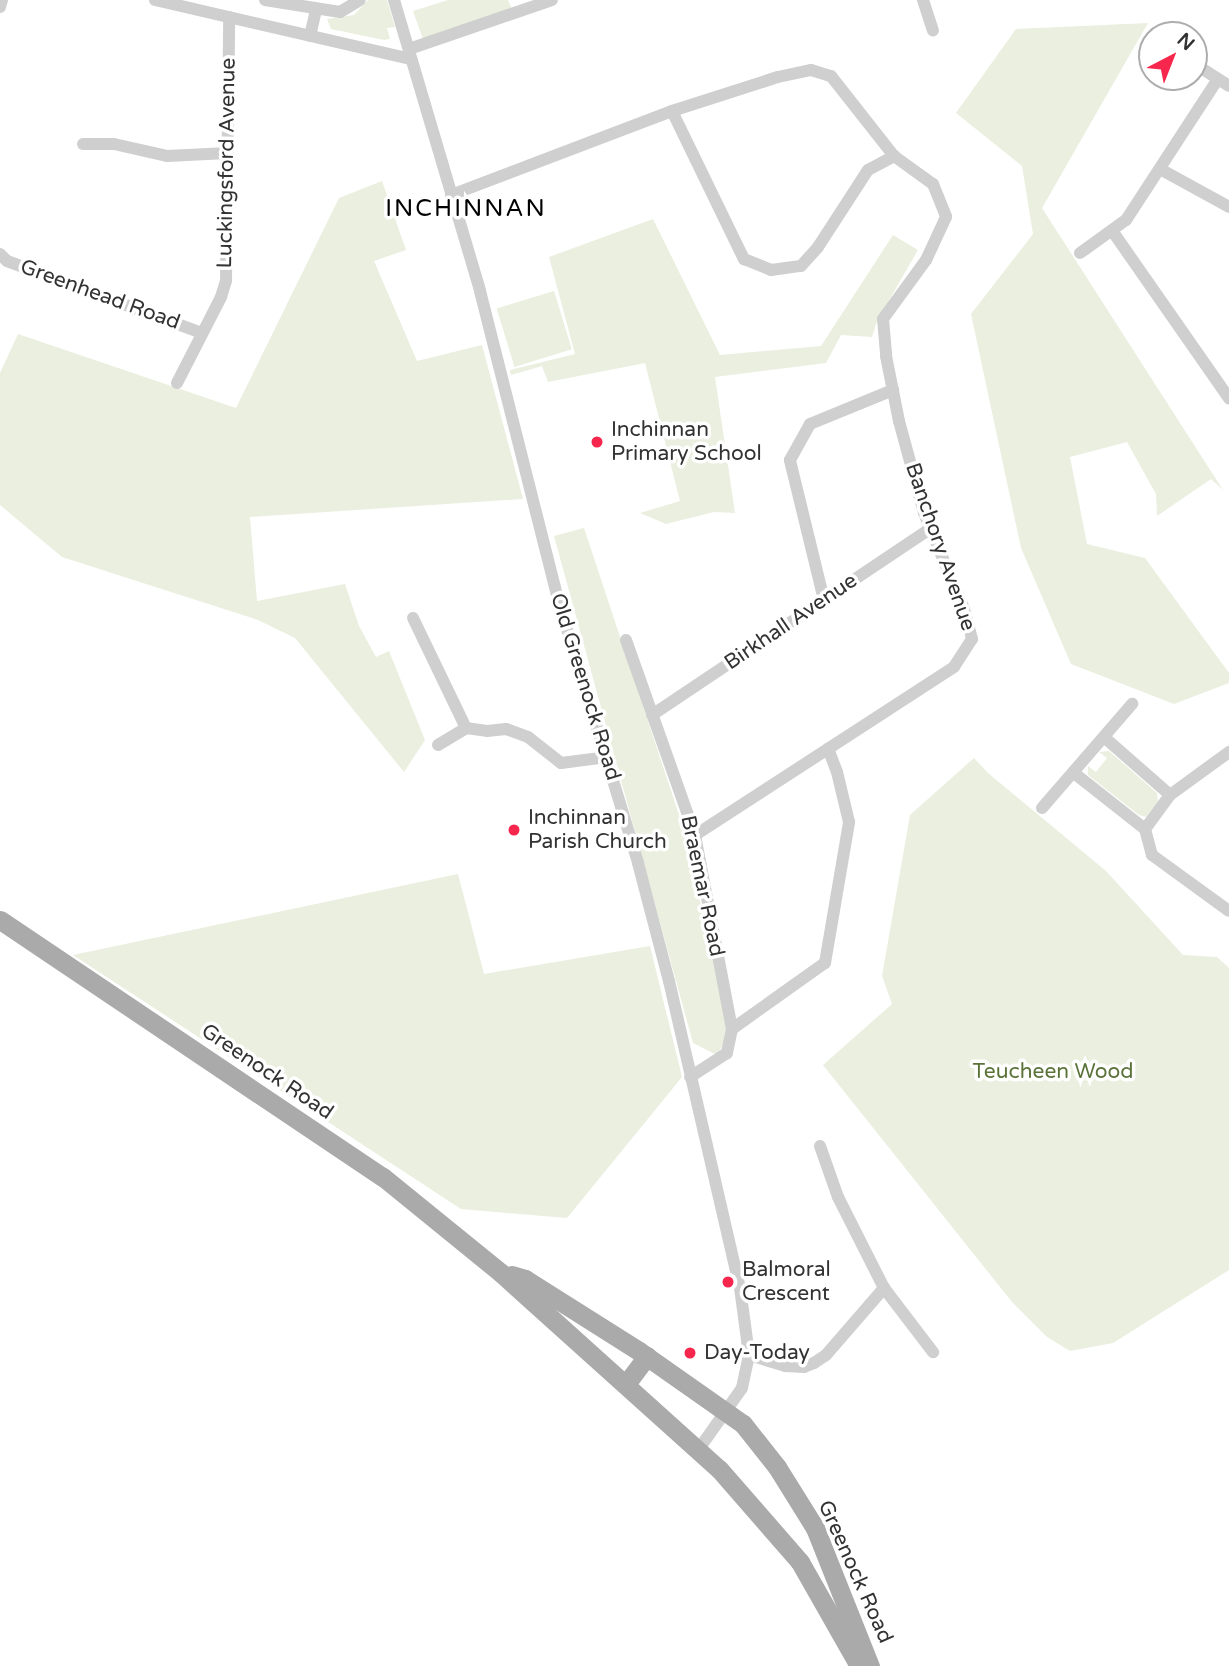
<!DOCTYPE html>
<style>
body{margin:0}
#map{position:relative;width:1229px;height:1666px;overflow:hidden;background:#fff;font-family:"Varela Round",sans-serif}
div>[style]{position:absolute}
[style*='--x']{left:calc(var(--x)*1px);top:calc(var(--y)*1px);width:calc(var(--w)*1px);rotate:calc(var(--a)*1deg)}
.green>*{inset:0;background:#eaefdf;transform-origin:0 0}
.street>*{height:12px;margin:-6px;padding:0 6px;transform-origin:6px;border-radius:6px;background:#cfcfcf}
.primary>*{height:19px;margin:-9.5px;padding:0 9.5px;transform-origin:9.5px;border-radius:9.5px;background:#aaa}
.dots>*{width:19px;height:19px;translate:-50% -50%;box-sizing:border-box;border:4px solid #fff;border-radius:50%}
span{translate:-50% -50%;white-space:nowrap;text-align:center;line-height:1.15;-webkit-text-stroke:7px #fff;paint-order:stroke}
.street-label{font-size:21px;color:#323232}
.poi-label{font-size:21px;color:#323232}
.left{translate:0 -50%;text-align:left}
.park-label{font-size:21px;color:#5b7339}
.quarter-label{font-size:24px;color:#000;letter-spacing:2px}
.north{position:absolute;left:1138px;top:21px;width:70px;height:70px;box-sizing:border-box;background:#fff;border:2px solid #adadad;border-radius:50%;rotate:42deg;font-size:19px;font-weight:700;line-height:28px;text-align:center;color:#323232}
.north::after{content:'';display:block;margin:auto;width:24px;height:32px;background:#f7264d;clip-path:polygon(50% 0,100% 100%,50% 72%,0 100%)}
</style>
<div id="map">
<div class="green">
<i style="clip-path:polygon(368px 0,387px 0,395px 27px,387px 28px,390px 39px,384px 40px,331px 29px,327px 19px,354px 15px)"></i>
<i style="clip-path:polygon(448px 0,508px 0,512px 9px,423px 39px,413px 11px)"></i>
<i style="clip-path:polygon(1148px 23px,1042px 208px,1223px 490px,1211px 479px,1157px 516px,1156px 494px,1127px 442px,1070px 457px,1087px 544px,1145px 558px,1229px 673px,1229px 683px,1174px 704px,1071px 664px,1021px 548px,971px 314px,1033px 234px,1022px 166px,956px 113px,1016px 29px)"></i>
<i style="clip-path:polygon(382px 181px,406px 250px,374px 261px,417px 361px,482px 345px,523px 499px,250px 517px,257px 601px,345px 584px,359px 626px,376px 657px,389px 651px,425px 740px,404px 772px,295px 638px,258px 620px,62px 557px,0 505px,0 373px,18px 334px,236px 408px,339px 198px)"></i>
<i style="clip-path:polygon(653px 219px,720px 355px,821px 346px,893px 235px,918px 250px,877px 321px,872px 337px,841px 335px,826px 363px,715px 377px,735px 513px,714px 512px,666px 524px,640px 513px,680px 501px,645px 363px,548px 382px,542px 366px,511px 375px,510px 370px,575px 354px,549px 257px)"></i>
<i style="left:554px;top:291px;width:61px;height:60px;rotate:73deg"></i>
<i style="clip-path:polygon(584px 528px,685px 833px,727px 1024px,723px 1045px,717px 1055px,693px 1043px,554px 536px)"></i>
<i style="clip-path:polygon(1109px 751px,1157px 793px,1158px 801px,1146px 817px,1139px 815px,1088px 775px,1088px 766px,1096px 772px,1107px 758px,1099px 752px)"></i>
<i style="clip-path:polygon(974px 758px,988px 773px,1106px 871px,1183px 955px,1217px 957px,1229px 968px,1229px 1270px,1113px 1343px,1070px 1351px,1047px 1337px,1012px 1302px,823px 1065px,892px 1004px,882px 976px,910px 815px)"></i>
<i style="clip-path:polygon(458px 874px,484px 974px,650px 946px,682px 1077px,567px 1218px,461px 1209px,73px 955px)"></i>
</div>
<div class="street">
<i style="--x:155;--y:0;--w:263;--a:13"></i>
<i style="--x:265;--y:0;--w:76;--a:9.1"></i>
<i style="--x:340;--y:12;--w:23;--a:-31"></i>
<i style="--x:394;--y:0;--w:303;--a:73.5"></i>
<i style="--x:480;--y:291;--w:315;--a:75.8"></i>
<i style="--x:557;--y:596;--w:279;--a:73.1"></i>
<i style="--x:638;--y:863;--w:122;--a:75.3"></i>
<i style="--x:669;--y:981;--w:315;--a:77"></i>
<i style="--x:740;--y:1288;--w:68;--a:82.3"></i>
<i style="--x:749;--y:1355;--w:34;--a:102"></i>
<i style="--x:742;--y:1388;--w:75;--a:125.2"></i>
<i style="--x:923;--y:0;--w:32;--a:72"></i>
<i style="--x:0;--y:7;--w:7;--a:-74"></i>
<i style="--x:310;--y:36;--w:28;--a:-77"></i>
<i style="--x:409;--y:49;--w:151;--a:-18.9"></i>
<i style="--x:1195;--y:64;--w:40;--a:32.9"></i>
<i style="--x:672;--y:111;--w:165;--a:64.1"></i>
<i style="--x:744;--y:259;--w:29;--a:22"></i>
<i style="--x:771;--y:270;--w:30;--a:-8"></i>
<i style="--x:801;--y:266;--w:25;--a:-48"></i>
<i style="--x:818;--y:247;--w:92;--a:-57"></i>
<i style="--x:868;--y:170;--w:30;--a:-28"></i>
<i style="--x:83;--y:144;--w:31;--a:0"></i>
<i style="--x:114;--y:144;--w:54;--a:12.8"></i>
<i style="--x:167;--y:156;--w:61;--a:-2.8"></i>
<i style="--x:1160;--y:169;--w:79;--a:28.8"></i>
<i style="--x:451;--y:195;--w:236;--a:-20.8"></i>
<i style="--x:672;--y:111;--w:111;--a:-17.8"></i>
<i style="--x:778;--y:77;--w:34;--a:-12"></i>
<i style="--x:811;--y:70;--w:21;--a:17"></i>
<i style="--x:831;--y:76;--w:102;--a:51.8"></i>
<i style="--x:894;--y:156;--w:48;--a:35.7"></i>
<i style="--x:933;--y:184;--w:35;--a:68"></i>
<i style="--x:946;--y:217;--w:47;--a:114.9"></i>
<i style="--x:926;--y:260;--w:73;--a:126.1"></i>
<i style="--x:883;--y:319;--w:37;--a:85"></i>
<i style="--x:886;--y:356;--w:66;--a:78.7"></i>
<i style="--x:899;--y:421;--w:95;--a:74.8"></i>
<i style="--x:924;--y:513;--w:104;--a:67.4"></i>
<i style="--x:964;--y:609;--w:31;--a:75"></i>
<i style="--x:972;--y:639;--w:33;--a:123"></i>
<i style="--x:954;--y:667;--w:309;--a:147"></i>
<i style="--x:1113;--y:232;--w:203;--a:55.1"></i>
<i style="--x:1080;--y:253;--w:57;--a:-35.7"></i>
<i style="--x:1126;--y:220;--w:168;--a:-56.9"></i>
<i style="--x:0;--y:254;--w:10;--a:45"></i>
<i style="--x:7;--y:261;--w:208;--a:20.3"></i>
<i style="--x:177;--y:383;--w:97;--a:-62.9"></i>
<i style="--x:221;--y:297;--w:17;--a:-73"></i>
<i style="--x:226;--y:281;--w:264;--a:-89.3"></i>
<i style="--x:824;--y:600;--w:144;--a:-103.7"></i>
<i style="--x:790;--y:460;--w:41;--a:-60.9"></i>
<i style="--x:810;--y:424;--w:90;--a:-22.3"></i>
<i style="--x:413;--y:618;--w:122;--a:64.3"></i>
<i style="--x:626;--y:640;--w:207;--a:70.5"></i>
<i style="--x:695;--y:835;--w:197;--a:79.2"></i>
<i style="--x:732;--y:1029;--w:25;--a:102"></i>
<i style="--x:727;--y:1053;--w:44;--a:147"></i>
<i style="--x:652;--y:715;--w:336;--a:-33.8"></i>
<i style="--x:1104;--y:737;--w:88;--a:41.3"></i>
<i style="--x:438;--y:745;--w:33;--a:-31"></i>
<i style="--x:466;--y:728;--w:21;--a:8"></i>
<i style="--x:487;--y:731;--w:19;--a:-6"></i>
<i style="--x:506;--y:729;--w:23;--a:20"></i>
<i style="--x:528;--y:737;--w:42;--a:38.2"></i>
<i style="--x:561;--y:763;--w:46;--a:-7.4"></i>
<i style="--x:1229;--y:752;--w:73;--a:143.9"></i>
<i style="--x:1170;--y:795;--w:42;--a:126.3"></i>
<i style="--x:1145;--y:829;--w:27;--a:75"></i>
<i style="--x:1152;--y:855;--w:95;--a:36"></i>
<i style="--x:1074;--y:773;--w:90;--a:38.3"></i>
<i style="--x:1042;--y:808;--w:138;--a:-49.1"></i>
<i style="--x:732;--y:1029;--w:114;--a:-35.4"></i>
<i style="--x:825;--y:963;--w:143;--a:-80.3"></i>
<i style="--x:849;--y:822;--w:51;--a:-103.5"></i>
<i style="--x:837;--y:772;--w:25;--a:-111"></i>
<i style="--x:820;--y:1146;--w:54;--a:70.6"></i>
<i style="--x:838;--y:1197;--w:102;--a:63.2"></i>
<i style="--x:884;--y:1288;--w:81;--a:52.6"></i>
<i style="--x:749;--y:1355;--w:38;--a:17"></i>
<i style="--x:785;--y:1366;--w:19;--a:3"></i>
<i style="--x:804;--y:1367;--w:11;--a:-22"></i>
<i style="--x:814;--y:1363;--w:14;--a:-34"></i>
<i style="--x:826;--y:1355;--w:89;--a:-49.1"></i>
</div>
<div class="primary">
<i style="--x:0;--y:920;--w:461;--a:33.9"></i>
<i style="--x:383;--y:1177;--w:152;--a:39.1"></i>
<i style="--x:501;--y:1273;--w:293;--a:42"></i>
<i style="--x:719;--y:1469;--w:123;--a:48.9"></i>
<i style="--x:800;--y:1562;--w:120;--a:60.4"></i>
<i style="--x:512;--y:1275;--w:14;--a:17"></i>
<i style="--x:525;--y:1279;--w:135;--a:32.3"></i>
<i style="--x:639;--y:1351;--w:127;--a:35.1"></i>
<i style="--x:743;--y:1424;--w:55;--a:51.7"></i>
<i style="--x:777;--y:1467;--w:72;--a:58.1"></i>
<i style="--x:815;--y:1528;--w:149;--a:68.3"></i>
<i style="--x:626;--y:1384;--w:35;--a:-53"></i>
</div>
<div class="dots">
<i style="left:597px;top:442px;background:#f7264d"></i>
<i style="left:514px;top:830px;background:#f7264d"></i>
<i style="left:728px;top:1282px;background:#f7264d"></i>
<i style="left:690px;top:1353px;background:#f7264d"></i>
</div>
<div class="street-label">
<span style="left:227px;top:163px;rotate:-89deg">Luckingsford Avenue</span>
<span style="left:100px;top:295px;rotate:20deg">Greenhead Road</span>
<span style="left:940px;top:547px;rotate:71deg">Banchory Avenue</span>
<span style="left:791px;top:622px;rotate:-34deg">Birkhall Avenue</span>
<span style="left:585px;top:687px;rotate:73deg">Old Greenock Road</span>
<span style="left:702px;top:886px;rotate:78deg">Braemar Road</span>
<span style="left:267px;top:1072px;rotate:34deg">Greenock Road</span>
<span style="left:855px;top:1572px;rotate:66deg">Greenock Road</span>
</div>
<div class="poi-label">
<span class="left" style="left:611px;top:442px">Inchinnan<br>Primary School</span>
<span class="left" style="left:528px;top:830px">Inchinnan<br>Parish Church</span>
<span class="left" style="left:742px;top:1282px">Balmoral<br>Crescent</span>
<span class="left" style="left:704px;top:1353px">Day-Today</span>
</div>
<div class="park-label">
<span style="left:1053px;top:1072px">Teucheen Wood</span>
</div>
<div class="quarter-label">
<span style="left:466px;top:209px">INCHINNAN</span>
</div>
<div class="north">N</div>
</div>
